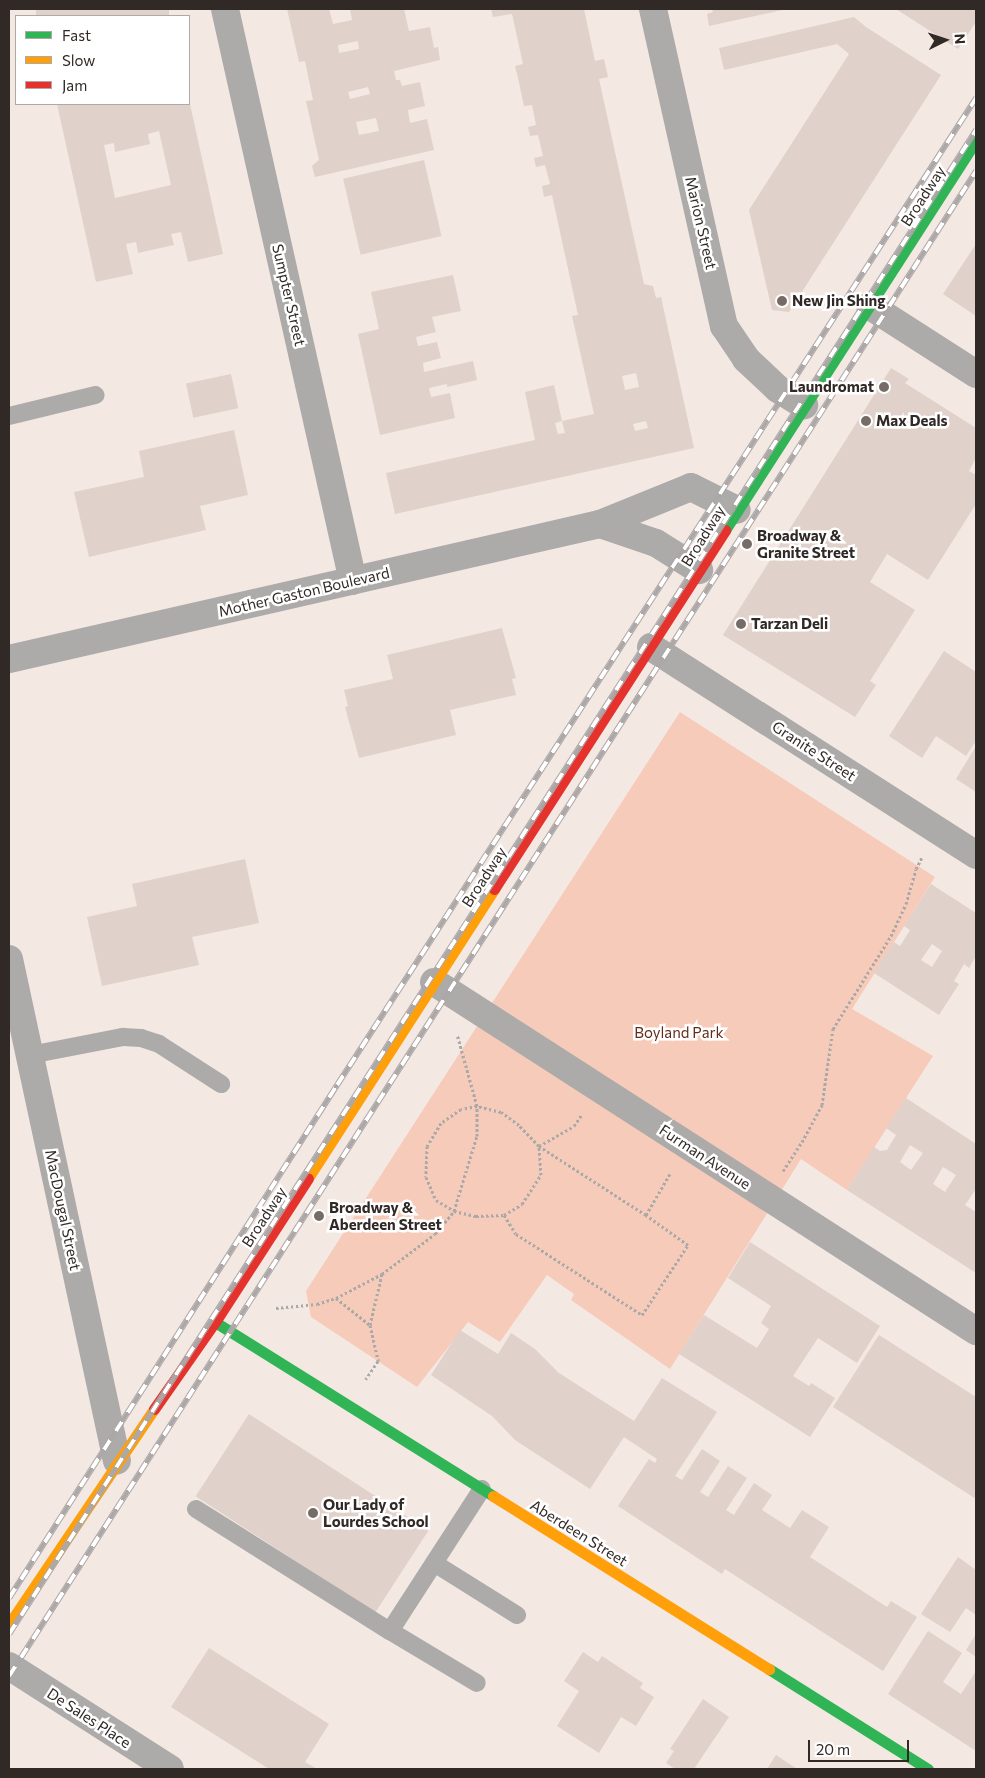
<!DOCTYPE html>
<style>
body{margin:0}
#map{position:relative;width:985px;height:1778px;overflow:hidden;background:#f4e8e3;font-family:Commissioner,sans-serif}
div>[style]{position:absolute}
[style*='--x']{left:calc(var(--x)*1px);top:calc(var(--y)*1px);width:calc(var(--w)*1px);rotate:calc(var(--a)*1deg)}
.green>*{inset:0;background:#f6cbb9}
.building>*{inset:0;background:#e0d1ca;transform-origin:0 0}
.path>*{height:3px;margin-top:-1.5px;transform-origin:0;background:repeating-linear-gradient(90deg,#aba9a8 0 2.5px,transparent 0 5px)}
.lane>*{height:18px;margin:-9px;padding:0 9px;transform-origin:9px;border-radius:9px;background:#acabaa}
.street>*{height:28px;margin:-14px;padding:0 14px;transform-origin:14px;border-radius:14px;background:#acabaa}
.fast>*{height:11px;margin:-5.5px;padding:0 5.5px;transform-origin:5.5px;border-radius:5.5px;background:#30b455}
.slow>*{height:11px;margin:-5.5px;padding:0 5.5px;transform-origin:5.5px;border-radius:5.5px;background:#ff9f0a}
.jam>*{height:11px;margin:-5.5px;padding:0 5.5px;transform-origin:5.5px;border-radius:5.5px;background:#e5322d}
.rail>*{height:5.5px;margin-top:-2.75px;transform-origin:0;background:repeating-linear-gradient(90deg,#fff 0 11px,#ada8a8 0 22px);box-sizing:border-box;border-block:1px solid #ada8a8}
.dots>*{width:14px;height:14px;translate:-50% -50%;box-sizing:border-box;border:2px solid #fff;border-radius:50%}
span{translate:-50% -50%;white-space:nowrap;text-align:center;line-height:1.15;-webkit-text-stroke:5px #fff;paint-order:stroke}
.street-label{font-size:15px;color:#312926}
.poi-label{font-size:15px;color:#312926;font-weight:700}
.left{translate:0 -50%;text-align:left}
.right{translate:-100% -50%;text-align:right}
.park-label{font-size:15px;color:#622d16}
.frame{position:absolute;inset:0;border:10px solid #312926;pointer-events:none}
.legend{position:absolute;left:15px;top:15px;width:175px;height:90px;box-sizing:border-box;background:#fff;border:1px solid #ada9a8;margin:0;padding:6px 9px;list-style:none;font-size:15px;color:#312926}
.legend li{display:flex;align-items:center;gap:10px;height:25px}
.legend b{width:25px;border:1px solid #ada9a8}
.north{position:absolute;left:920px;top:15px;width:50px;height:50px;-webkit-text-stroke:4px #fff;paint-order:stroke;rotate:86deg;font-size:14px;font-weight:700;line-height:20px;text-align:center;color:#312926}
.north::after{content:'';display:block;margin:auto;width:18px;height:22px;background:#312926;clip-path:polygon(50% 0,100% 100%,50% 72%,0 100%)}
.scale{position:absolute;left:808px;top:1740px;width:101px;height:22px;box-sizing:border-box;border:2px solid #312926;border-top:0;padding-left:6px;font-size:15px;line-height:18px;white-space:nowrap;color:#312926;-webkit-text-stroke:4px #fff;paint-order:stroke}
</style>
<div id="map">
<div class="green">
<i style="clip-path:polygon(680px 712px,935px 877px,852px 1009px,933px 1056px,847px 1190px,801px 1159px,670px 1369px,571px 1300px,574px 1294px,547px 1275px,500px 1342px,468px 1322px,417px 1387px,311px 1317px,306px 1291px)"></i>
</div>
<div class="building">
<i style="left:36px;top:9px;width:133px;height:7px"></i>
<i style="clip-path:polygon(evenodd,287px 9px,329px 9px,333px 24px,352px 20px,350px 9px,404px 9px,409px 31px,430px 27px,434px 48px,438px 47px,440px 60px,394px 71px,396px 80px,400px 80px,402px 86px,420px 82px,425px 106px,408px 110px,409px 117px,410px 123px,427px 119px,434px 150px,315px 177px,312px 166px,319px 160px,306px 101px,313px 100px,305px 61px,299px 62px,287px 9px,358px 41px,359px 49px,339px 53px,338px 45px,358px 41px,287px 9px,368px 87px,370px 94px,350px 99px,348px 92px,368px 87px,287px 9px,376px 118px,379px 131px,359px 135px,356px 122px,376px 118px)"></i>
<i style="clip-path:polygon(evenodd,491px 9px,584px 9px,595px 61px,604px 59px,608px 77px,599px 79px,644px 284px,653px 286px,656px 298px,661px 297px,694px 448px,395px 514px,386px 473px,535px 440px,525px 392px,554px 385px,562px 421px,555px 423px,558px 434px,565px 433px,562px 421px,594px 414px,572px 316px,578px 315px,552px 195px,544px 197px,542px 186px,550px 184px,545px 165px,536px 167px,534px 158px,543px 156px,538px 135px,530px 136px,528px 127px,536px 125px,532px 105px,524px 106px,518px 78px,515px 66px,523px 64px,512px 14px,493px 17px,491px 9px,636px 373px,639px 387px,625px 390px,622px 376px,636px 373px,491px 9px,646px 421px,648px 428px,635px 431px,633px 424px,646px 421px)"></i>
<i style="clip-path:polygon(712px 9px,782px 9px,782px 10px,709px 26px,707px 14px,713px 12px)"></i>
<i style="clip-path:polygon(896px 9px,976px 9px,976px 22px,958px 49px)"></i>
<i style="clip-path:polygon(854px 17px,866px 27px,941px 75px,789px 312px,772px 310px,749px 210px,849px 54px,837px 44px,724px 70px,719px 48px)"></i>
<i style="clip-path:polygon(evenodd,57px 104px,190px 104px,223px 254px,188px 262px,181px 232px,171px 234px,174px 245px,138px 253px,136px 242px,126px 244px,133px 274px,96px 282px,57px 104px,159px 131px,171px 185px,115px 198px,104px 145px,114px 143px,115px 152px,150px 144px,148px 134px,159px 131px)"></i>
<i style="left:424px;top:160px;width:78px;height:83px;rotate:77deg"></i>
<i style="clip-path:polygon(976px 244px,976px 316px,943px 294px)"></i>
<i style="clip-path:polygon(453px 275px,461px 311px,432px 317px,436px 332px,416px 337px,418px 346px,437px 342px,441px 358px,423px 363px,424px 372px,473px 361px,477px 380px,447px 387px,447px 384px,429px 388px,431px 397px,450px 393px,455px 418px,380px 435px,358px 334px,379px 329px,371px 292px)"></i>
<i style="clip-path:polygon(891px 368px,909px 379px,905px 383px,976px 428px,976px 458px,969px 471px,976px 475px,976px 504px,928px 580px,887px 554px,870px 582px,915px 610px,870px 681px,876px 685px,855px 717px,723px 635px)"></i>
<i style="left:231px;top:374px;width:35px;height:46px;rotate:78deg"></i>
<i style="clip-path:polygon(234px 430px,248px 495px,200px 506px,206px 530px,89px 557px,74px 492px,144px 477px,139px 451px)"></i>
<i style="clip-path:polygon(502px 628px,516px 678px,512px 679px,516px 695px,450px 710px,456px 735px,359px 758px,345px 707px,348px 706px,344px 690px,393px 679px,387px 655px)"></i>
<i style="clip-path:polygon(944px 651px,976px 672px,976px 741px,966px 756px,936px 736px,922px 758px,889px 736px)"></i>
<i style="clip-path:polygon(976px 746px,976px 792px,956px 779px)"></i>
<i style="clip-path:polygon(245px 859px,259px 923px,192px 937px,199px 965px,102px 986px,87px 917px,137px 906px,132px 884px)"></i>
<i style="clip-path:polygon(evenodd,931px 884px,976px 913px,976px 956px,969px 968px,964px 964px,954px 981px,959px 984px,939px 1015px,874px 973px,894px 942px,900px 946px,910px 930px,904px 926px,931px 884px,932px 944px,942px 951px,932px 967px,921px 960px,932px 944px)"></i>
<i style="clip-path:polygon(evenodd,906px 1098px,976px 1144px,976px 1189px,965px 1205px,976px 1212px,976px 1273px,847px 1190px,874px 1147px,880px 1151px,887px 1150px,896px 1135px,886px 1128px,906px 1098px,910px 1145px,923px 1153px,911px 1170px,900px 1162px,910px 1145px,906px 1098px,943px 1167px,956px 1175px,945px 1192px,933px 1184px,943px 1167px)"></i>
<i style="clip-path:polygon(750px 1242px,880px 1326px,857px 1363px,818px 1338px,793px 1376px,809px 1386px,811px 1383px,835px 1398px,810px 1437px,679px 1354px,704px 1315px,757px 1348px,769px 1329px,761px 1323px,771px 1306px,728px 1278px)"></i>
<i style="clip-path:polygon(460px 1330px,498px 1354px,511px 1333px,535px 1349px,559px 1373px,634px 1421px,662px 1378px,717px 1412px,675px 1476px,682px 1480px,702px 1449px,720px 1461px,700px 1492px,708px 1497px,728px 1466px,747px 1478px,726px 1510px,734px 1515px,754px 1483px,772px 1495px,762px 1510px,790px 1528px,802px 1510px,829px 1527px,810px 1557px,887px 1607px,891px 1601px,917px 1617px,883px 1671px,725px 1569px,722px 1574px,618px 1506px,649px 1459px,655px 1463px,657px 1459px,624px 1437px,590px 1489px,515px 1440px,492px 1416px,431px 1375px)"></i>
<i style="clip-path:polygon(879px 1335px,976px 1397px,976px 1499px,833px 1407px)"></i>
<i style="left:249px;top:1414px;width:214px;height:98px;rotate:33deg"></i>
<i style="clip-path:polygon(958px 1557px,976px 1570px,976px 1615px,966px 1608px,950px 1632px,921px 1614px)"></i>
<i style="clip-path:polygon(928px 1631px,962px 1653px,943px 1682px,961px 1694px,976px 1671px,976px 1751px,888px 1694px)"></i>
<i style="clip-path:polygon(976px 1634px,976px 1657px,966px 1650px)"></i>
<i style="clip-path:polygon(209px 1648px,329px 1724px,305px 1762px,317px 1769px,269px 1769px,171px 1707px)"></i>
<i style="clip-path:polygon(583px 1652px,598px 1662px,602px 1656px,643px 1683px,640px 1688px,654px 1697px,636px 1726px,621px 1717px,599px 1753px,557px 1726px,579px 1691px,564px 1681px)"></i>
<i style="clip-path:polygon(703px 1699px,729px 1717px,694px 1769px,675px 1769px,666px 1763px,674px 1751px,670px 1749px)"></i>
<i style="clip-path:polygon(776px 1755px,797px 1769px,767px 1769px)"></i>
</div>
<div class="path">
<i style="--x:783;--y:1171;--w:35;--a:-57"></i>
<i style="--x:802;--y:1142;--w:42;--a:-61.6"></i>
<i style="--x:822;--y:1105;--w:77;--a:-81.8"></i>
<i style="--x:833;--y:1029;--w:110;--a:-58.1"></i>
<i style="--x:891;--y:936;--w:35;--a:-65"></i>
<i style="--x:906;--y:904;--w:36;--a:-74"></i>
<i style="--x:916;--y:869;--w:13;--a:-63"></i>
<i style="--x:504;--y:1215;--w:22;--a:58"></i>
<i style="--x:516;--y:1234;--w:150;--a:32.7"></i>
<i style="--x:642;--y:1315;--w:84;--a:-56.7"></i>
<i style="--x:688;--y:1245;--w:52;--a:-144.5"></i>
<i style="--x:646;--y:1215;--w:127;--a:-147.2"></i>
<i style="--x:539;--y:1146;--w:29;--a:-134"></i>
<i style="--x:519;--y:1125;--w:22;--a:-144"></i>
<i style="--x:501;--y:1112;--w:25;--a:-166"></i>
<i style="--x:477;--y:1106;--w:16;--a:169"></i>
<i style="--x:461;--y:1109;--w:24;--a:145"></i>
<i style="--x:441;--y:1123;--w:27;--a:121"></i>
<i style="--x:427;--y:1146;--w:31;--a:92"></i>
<i style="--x:426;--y:1177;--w:25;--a:67"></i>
<i style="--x:436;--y:1200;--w:21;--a:31"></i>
<i style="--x:454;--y:1211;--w:23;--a:13"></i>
<i style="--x:476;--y:1216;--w:28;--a:-2"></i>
<i style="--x:504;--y:1215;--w:21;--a:-31"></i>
<i style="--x:522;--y:1204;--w:35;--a:-57"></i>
<i style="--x:541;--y:1175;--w:29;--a:-94"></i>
<i style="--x:539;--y:1146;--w:40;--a:-29.7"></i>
<i style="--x:574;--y:1126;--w:14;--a:-56"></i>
<i style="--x:646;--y:1215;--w:50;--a:-59.8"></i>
<i style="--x:336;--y:1298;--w:43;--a:38.5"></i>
<i style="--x:370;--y:1325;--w:37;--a:77"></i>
<i style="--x:378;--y:1361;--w:22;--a:124"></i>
<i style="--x:276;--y:1308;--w:41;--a:-5.6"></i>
<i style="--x:317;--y:1304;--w:20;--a:-18"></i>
<i style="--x:336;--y:1298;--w:52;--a:-27.6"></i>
<i style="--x:382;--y:1274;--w:66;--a:-37"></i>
<i style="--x:435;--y:1234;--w:30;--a:-50"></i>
<i style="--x:454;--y:1211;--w:78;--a:-73"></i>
<i style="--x:477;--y:1136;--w:30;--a:-90"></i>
<i style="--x:477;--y:1106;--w:75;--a:-105.5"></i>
<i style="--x:370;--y:1325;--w:52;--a:-76.8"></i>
</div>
<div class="lane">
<i style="--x:9;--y:416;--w:89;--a:-13.6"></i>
<i style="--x:30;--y:1055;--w:95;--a:-11"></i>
<i style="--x:123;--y:1037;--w:18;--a:3"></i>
<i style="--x:141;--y:1038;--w:19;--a:18"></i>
<i style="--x:159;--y:1044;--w:74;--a:32.8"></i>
<i style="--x:196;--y:1509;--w:229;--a:32.2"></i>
<i style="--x:390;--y:1631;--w:169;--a:-57.1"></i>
<i style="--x:434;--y:1563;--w:98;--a:32.1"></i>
<i style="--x:390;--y:1631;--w:101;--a:30.9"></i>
</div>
<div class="street">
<i style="--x:225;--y:9;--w:586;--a:77.39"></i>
<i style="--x:653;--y:9;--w:325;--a:77.4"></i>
<i style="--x:724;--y:326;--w:40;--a:56"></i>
<i style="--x:746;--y:359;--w:44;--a:43.2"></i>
<i style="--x:778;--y:389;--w:31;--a:32"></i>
<i style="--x:870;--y:306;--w:126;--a:32.7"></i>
<i style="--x:600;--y:524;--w:59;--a:18.7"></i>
<i style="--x:656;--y:543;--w:51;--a:32.1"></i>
<i style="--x:651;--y:647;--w:386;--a:32.6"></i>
<i style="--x:9;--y:659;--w:606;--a:-12.87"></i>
<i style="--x:600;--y:524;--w:98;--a:-22.1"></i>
<i style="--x:691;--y:487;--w:51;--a:26.6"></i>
<i style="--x:9;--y:959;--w:513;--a:77.86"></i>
<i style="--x:434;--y:982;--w:645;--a:32.78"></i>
<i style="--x:9;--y:1666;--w:191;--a:32.6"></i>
</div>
<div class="fast">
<i style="--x:725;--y:530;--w:464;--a:-57.2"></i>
<i style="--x:215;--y:1322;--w:328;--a:32"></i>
<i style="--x:769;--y:1669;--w:188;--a:32.2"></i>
</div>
<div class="slow">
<i style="--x:308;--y:1178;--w:344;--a:-57.2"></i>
<i style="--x:493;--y:1496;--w:326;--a:32.1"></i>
<i style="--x:9;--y:1624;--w:259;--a:-56"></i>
</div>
<div class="jam">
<i style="--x:494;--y:889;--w:427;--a:-57.2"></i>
<i style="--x:154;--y:1409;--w:106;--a:-55"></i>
<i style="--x:215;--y:1322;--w:171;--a:-57.1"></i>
</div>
<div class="rail">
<i style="--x:9;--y:1598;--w:609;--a:-57.41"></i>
<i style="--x:337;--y:1085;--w:1176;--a:-57.08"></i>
<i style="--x:9;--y:1634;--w:1788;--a:-57.26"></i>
<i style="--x:9;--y:1676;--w:1789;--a:-57.28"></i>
</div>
<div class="dots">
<i style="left:782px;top:301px;background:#756c68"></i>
<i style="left:884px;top:387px;background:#756c68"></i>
<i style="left:866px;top:421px;background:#756c68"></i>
<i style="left:747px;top:544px;background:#756c68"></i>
<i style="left:741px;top:624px;background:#756c68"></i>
<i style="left:319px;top:1216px;background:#756c68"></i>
<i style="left:313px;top:1513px;background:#756c68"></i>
</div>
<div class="street-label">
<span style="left:923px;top:196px;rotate:-57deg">Broadway</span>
<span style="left:701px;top:223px;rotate:77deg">Marion Street</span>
<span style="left:289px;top:295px;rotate:77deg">Sumpter Street</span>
<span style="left:703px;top:536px;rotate:-58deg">Broadway</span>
<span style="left:304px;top:592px;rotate:-13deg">Mother Gaston Boulevard</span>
<span style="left:814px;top:751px;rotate:33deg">Granite Street</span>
<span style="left:484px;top:877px;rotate:-57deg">Broadway</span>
<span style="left:705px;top:1157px;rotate:33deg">Furman Avenue</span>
<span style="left:63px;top:1210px;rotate:78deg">MacDougal Street</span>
<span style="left:264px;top:1217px;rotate:-57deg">Broadway</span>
<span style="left:579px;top:1533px;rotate:32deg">Aberdeen Street</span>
<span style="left:89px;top:1718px;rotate:33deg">De Sales Place</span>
</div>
<div class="poi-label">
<span class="left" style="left:792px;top:301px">New Jin Shing</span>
<span class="right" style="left:874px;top:387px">Laundromat</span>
<span class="left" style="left:876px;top:421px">Max Deals</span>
<span class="left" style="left:757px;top:544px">Broadway &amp;<br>Granite Street</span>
<span class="left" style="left:751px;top:624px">Tarzan Deli</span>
<span class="left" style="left:329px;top:1216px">Broadway &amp;<br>Aberdeen Street</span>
<span class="left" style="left:323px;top:1513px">Our Lady of<br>Lourdes School</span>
</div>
<div class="park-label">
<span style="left:679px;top:1033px">Boyland Park</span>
</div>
<div class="frame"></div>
<ul class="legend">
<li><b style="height:6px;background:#30b455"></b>Fast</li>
<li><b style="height:6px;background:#ff9f0a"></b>Slow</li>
<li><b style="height:6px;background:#e5322d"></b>Jam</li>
</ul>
<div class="north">N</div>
<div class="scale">20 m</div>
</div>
